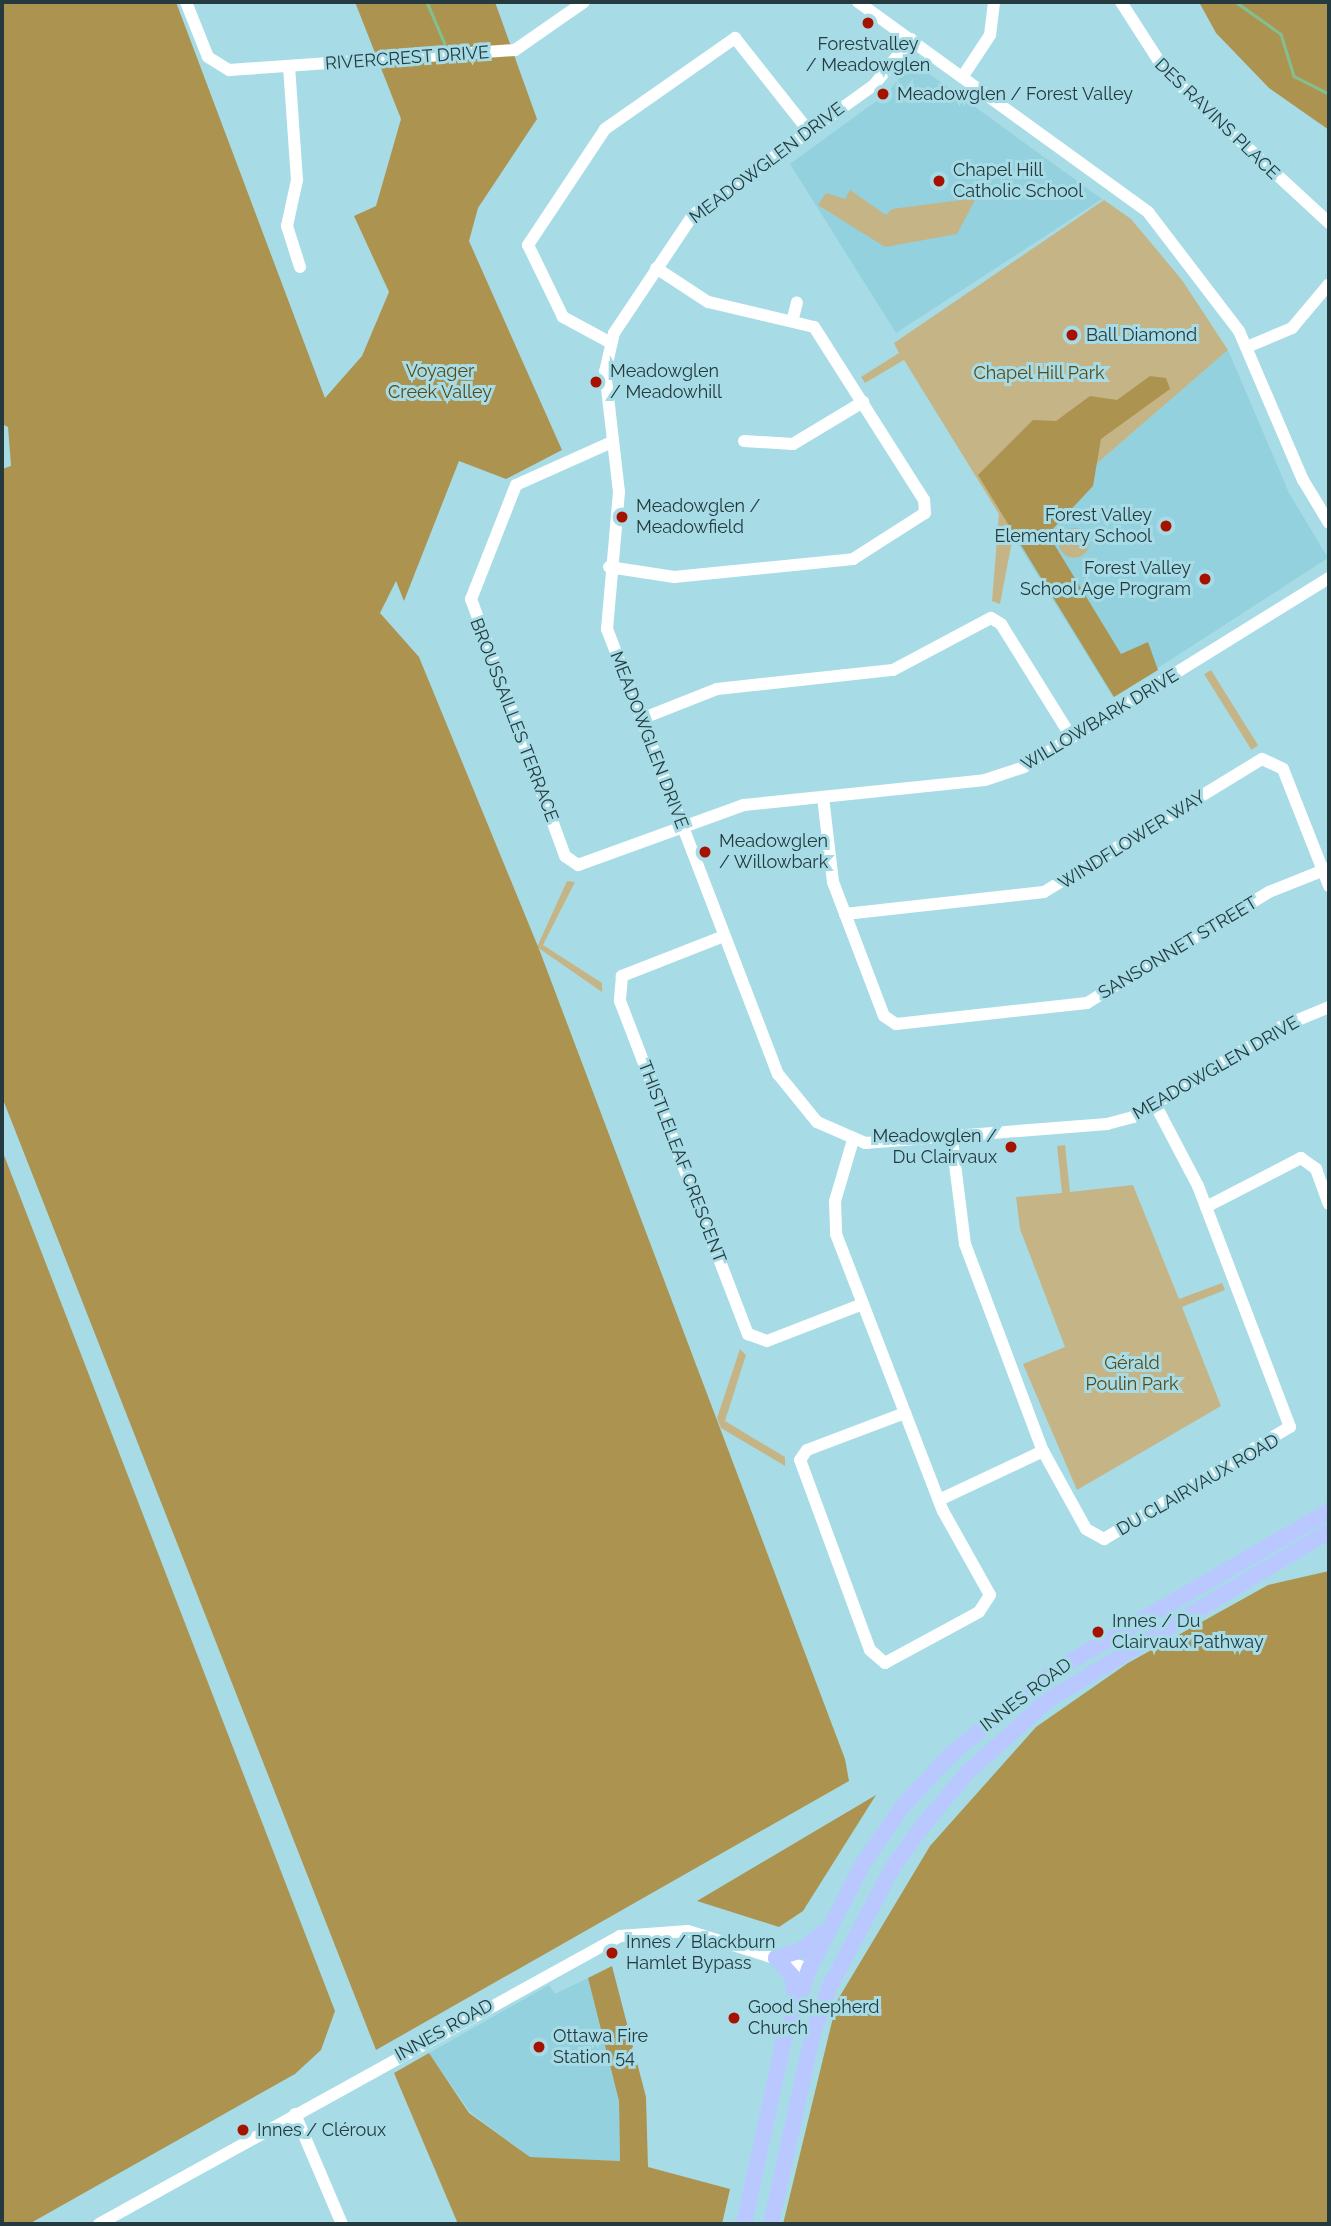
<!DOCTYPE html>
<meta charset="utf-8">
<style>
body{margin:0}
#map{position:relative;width:1331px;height:2226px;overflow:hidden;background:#a7dce7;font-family:Raleway,sans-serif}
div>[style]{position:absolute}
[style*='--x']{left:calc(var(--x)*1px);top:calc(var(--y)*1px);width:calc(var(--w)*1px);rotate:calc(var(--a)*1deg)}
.built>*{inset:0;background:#92d1dd}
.green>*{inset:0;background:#c5b586;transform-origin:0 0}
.round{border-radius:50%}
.forest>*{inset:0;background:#ac9450}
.stream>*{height:2.5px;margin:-1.25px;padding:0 1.25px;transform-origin:1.25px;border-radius:1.25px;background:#82bf91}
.minor>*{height:12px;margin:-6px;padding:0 6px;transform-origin:6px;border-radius:6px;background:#fff}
.major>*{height:16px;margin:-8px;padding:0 8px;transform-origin:8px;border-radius:8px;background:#b9c8ff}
.dots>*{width:19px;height:19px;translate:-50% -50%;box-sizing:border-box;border:4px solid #a7dce7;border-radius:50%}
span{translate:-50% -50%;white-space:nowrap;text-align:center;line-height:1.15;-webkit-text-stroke:6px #a7dce7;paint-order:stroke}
.poi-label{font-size:18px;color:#243a3e}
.left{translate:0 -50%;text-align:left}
.right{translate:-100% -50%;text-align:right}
.street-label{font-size:18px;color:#243a3e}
.park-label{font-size:18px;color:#594913}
.frame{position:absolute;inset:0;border:4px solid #243a3e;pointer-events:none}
</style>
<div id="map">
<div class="built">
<i style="clip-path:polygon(913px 62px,1102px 199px,896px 333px,790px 164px,886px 94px)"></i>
<i style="clip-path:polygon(1228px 350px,1289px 493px,1328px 558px,1113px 697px,1013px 536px)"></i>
<i style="clip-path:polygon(588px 1978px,619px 2101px,620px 2161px,530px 2157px,470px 2112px,429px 2053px,549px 1985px,555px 1994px)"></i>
</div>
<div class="green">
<i style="clip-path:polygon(850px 190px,886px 215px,892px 209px,976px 198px,957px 234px,885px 247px,818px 205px,826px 193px,845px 199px)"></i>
<i style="clip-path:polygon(1104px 200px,1131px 219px,1182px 280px,1228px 350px,1013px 536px,1000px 604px,992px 601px,999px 514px,904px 360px,865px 383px,861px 377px,899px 353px,894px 343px)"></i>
<i class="round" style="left:1059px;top:528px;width:30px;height:30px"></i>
<i style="left:1211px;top:670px;width:89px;height:8px;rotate:58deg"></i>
<i style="clip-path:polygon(567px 881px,575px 882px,543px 945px,602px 983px,602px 992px,537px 947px)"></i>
<i style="clip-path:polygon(1065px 1145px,1070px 1192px,1133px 1185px,1179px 1299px,1222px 1283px,1225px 1290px,1182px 1307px,1221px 1406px,1077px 1490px,1023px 1364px,1065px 1347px,1020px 1229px,1016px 1197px,1062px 1193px,1057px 1146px)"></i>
<i style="clip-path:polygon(740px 1349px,746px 1355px,725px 1421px,785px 1457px,785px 1466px,721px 1428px,717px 1418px)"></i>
</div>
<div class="forest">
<i style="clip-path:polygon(2px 2px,176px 2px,325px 398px,362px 356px,389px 292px,354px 216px,376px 206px,401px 119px,355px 2px,250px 2px,495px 2px,537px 119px,478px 208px,469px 241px,562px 450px,506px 479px,459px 461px,404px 601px,396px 581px,380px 613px,419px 657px,539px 949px,845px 1759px,849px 1781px,376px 2050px,2px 1097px,2px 469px,11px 466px,8px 427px,2px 424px)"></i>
<i style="clip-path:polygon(1199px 2px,1329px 2px,1329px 130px,1269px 88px,1216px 33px)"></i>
<i style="clip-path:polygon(1150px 376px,1166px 378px,1170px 389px,1101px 439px,1093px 486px,1048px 534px,1121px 654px,1148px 642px,1158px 670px,1114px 697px,978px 475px,1033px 420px,1056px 421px,1090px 396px,1117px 400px)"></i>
<i style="clip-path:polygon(2px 1150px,335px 2011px,321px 2050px,295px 2074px,29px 2224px,2px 2224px)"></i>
<i style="clip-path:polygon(1329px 1571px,1329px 2224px,783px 2224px,837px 2001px,930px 1846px,1036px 1727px,1128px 1663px,1268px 1585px)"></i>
<i style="clip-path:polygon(876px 1795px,803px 1911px,779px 1927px,697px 1901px)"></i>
<i style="clip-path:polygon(612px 1966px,646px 2097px,648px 2167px,730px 2189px,722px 2224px,458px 2224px,394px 2073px,429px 2053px,469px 2113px,530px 2157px,620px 2161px,619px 2101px,588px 1978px)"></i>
</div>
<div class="stream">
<i style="--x:427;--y:2;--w:46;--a:66.8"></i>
<i style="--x:1236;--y:2;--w:55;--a:35.4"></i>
<i style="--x:1281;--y:34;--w:44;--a:72.8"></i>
<i style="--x:1294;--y:76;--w:39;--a:27"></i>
</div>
<div class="minor">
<i style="--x:186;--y:2;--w:59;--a:68.2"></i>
<i style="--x:208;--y:57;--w:25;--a:32"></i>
<i style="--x:229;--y:70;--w:287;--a:-4"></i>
<i style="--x:515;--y:50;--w:84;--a:-34.8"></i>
<i style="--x:858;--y:2;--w:358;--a:35.9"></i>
<i style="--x:1148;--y:212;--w:150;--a:52.6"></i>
<i style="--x:1239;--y:331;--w:162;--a:66.8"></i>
<i style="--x:1303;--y:480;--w:50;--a:58.8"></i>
<i style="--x:1121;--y:2;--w:83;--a:57.3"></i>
<i style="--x:1166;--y:72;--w:222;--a:42.8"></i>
<i style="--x:911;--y:39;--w:59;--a:128.8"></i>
<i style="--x:874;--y:85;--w:223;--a:144.3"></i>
<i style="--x:693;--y:215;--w:142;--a:123.8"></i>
<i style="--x:614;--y:333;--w:39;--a:103"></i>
<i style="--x:605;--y:371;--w:122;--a:83.4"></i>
<i style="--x:619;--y:492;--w:138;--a:95"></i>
<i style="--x:607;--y:629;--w:477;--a:69"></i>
<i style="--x:778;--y:1074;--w:62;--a:50.9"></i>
<i style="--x:817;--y:1122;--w:52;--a:23.6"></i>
<i style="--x:865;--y:1143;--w:243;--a:-4.5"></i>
<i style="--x:1107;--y:1124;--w:27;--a:-15"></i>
<i style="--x:1133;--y:1117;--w:173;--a:-31.3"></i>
<i style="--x:1281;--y:1027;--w:52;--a:-22.6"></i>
<i style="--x:289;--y:66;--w:114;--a:86"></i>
<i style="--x:297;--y:180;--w:47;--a:102.3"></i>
<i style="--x:287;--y:226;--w:43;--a:72.4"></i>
<i style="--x:963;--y:76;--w:49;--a:-56.6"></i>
<i style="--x:990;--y:35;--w:33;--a:-83"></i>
<i style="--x:793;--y:318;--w:16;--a:-76"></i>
<i style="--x:611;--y:343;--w:55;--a:-151.6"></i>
<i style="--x:563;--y:317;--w:80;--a:-115.9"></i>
<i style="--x:528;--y:245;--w:139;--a:-56.4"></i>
<i style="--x:605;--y:129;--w:159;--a:-35"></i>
<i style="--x:735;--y:38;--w:117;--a:51.6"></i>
<i style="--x:1247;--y:347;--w:49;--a:-22.9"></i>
<i style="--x:1292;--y:328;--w:57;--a:-49.9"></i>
<i style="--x:744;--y:441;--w:49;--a:3.5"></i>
<i style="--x:793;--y:444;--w:82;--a:-31"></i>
<i style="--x:612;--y:442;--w:105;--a:155.9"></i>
<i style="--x:516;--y:485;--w:123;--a:111.5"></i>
<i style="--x:471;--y:599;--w:274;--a:69.9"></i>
<i style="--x:565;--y:856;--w:16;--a:35"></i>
<i style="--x:578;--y:865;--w:177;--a:-19.9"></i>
<i style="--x:744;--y:805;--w:242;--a:-5.9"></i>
<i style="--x:985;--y:780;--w:41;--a:-18.4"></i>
<i style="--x:1024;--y:767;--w:359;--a:-31.8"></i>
<i style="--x:609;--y:567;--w:66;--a:8.7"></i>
<i style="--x:674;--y:577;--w:180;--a:-5.7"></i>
<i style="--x:853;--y:559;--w:85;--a:-32.6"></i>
<i style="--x:925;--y:513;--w:13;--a:-94"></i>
<i style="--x:924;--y:500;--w:205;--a:-122.4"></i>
<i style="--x:814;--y:327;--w:109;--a:-166.7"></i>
<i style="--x:708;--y:302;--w:62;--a:-146.8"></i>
<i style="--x:641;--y:719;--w:82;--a:-21.5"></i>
<i style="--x:717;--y:689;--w:177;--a:-6.2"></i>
<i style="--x:893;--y:670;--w:111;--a:-28"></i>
<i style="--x:991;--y:618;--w:12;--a:31"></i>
<i style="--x:1001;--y:624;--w:134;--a:58.1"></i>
<i style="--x:823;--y:797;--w:86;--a:83.3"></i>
<i style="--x:833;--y:882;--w:143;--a:69.2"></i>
<i style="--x:884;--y:1016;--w:14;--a:34"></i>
<i style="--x:896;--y:1024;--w:192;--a:-6.3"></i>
<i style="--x:1087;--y:1003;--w:213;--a:-31.4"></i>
<i style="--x:1269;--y:892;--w:65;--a:-21.8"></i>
<i style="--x:845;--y:914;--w:200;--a:-6.3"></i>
<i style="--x:1044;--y:892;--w:255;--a:-31.4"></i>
<i style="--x:1262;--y:759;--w:23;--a:25"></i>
<i style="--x:1283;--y:769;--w:126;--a:68.5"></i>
<i style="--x:724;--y:936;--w:110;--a:158.6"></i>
<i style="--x:622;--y:976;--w:25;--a:95"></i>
<i style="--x:620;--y:1001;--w:357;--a:69"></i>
<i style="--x:748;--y:1334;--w:20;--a:20"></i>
<i style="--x:767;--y:1341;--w:103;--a:-21.1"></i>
<i style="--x:853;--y:1140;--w:64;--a:106.4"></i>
<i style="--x:835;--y:1201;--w:33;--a:88"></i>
<i style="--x:836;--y:1234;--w:297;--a:68.9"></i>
<i style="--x:943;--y:1511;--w:96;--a:60.8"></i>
<i style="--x:990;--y:1595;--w:20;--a:123"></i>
<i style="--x:979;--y:1612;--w:107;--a:151.5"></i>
<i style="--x:885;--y:1663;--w:20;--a:-139"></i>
<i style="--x:870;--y:1650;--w:202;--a:-110.2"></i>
<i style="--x:800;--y:1460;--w:12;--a:-55"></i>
<i style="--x:807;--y:1450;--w:105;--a:-20.7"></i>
<i style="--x:952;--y:1140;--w:105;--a:82.9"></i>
<i style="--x:965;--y:1244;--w:221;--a:69.4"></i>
<i style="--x:1043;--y:1451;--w:89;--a:61.1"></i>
<i style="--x:1086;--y:1529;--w:21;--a:29"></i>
<i style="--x:1104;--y:1539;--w:217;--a:-31.1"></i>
<i style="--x:1290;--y:1427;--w:258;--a:-110.9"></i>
<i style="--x:1198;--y:1186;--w:93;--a:-117.7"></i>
<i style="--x:1206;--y:1207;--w:107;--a:-27.3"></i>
<i style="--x:1301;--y:1158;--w:19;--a:36"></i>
<i style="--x:1316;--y:1169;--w:37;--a:70"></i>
<i style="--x:939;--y:1500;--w:115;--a:-25.2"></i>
<i style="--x:295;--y:2114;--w:120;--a:66.9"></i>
<i style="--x:99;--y:2224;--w:595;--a:-28.93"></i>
<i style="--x:620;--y:1936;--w:68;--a:-4.2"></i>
<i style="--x:688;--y:1931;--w:127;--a:17.4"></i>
</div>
<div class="major">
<i style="--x:776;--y:1958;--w:27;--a:-17"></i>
<i style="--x:802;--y:1950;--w:26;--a:-40"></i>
<i style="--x:776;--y:1958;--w:24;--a:48"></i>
<i style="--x:792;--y:1976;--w:25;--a:81"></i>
<i style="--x:744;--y:2224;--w:185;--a:-77.8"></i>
<i style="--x:783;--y:2043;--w:78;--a:-70.6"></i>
<i style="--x:809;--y:1969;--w:117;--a:-63"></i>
<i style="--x:862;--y:1865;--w:70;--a:-55.4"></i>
<i style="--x:902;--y:1807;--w:72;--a:-47.2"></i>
<i style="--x:951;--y:1754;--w:132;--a:-38.9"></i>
<i style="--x:1054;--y:1671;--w:318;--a:-30.2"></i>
<i style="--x:771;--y:2224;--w:196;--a:-77.6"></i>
<i style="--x:813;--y:2033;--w:50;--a:-70.1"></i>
<i style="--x:830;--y:1986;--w:135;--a:-62.1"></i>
<i style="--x:893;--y:1867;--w:48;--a:-54.3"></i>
<i style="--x:921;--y:1828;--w:72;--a:-50.1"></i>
<i style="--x:967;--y:1773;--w:109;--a:-42"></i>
<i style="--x:1048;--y:1700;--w:328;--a:-31"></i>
</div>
<div class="dots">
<i style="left:868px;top:23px;background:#a51300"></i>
<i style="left:883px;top:94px;background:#a51300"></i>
<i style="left:939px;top:181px;background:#a51300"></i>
<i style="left:1072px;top:335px;background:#a51300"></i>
<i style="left:596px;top:382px;background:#a51300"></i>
<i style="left:622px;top:517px;background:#a51300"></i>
<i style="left:1166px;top:526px;background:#a51300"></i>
<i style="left:1205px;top:579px;background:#a51300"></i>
<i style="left:705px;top:852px;background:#a51300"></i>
<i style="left:1011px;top:1147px;background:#a51300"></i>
<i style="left:1098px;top:1632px;background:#a51300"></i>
<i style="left:612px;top:1953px;background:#a51300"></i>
<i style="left:734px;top:2018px;background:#a51300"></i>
<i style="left:539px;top:2047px;background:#a51300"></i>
<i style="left:243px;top:2130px;background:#a51300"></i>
</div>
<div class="poi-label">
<span style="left:868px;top:55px">Forestvalley<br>/ Meadowglen</span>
<span class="left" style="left:897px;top:94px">Meadowglen / Forest Valley</span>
<span class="left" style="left:953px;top:181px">Chapel Hill<br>Catholic School</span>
<span class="left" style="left:1086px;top:335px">Ball Diamond</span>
<span class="left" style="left:610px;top:382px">Meadowglen<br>/ Meadowhill</span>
<span class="left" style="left:636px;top:517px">Meadowglen /<br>Meadowfield</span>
<span class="right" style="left:1152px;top:526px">Forest Valley<br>Elementary School</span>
<span class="right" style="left:1191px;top:579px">Forest Valley<br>School Age Program</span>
<span class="left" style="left:719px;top:852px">Meadowglen<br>/ Willowbark</span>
<span class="right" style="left:997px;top:1147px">Meadowglen /<br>Du Clairvaux</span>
<span class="left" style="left:1112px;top:1632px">Innes / Du<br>Clairvaux Pathway</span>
<span class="left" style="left:626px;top:1953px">Innes / Blackburn<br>Hamlet Bypass</span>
<span class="left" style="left:748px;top:2018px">Good Shepherd<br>Church</span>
<span class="left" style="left:553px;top:2047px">Ottawa Fire<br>Station 54</span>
<span class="left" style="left:257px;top:2130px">Innes / Cléroux</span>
</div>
<div class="street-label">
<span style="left:407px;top:58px;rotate:-4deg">RIVERCREST DRIVE</span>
<span style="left:1217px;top:119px;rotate:44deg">DES RAVINS PLACE</span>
<span style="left:767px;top:163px;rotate:-37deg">MEADOWGLEN DRIVE</span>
<span style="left:514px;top:720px;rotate:69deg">BROUSSAILLES TERRACE</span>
<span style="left:1100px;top:720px;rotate:-31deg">WILLOWBARK DRIVE</span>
<span style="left:649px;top:740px;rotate:69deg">MEADOWGLEN DRIVE</span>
<span style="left:1132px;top:840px;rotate:-32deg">WINDFLOWER WAY</span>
<span style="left:1178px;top:948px;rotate:-31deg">SANSONNET STREET</span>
<span style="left:1216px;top:1068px;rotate:-30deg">MEADOWGLEN DRIVE</span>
<span style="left:682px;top:1162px;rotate:69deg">THISTLELEAF CRESCENT</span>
<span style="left:1198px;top:1485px;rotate:-30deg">DU CLAIRVAUX ROAD</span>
<span style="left:1026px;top:1695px;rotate:-37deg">INNES ROAD</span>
<span style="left:444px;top:2030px;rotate:-29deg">INNES ROAD</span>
</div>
<div class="park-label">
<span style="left:440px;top:382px">Voyager<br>Creek Valley</span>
<span style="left:1039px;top:373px">Chapel Hill Park</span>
<span style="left:1132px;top:1374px">Gérald<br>Poulin Park</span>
</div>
<div class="frame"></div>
</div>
